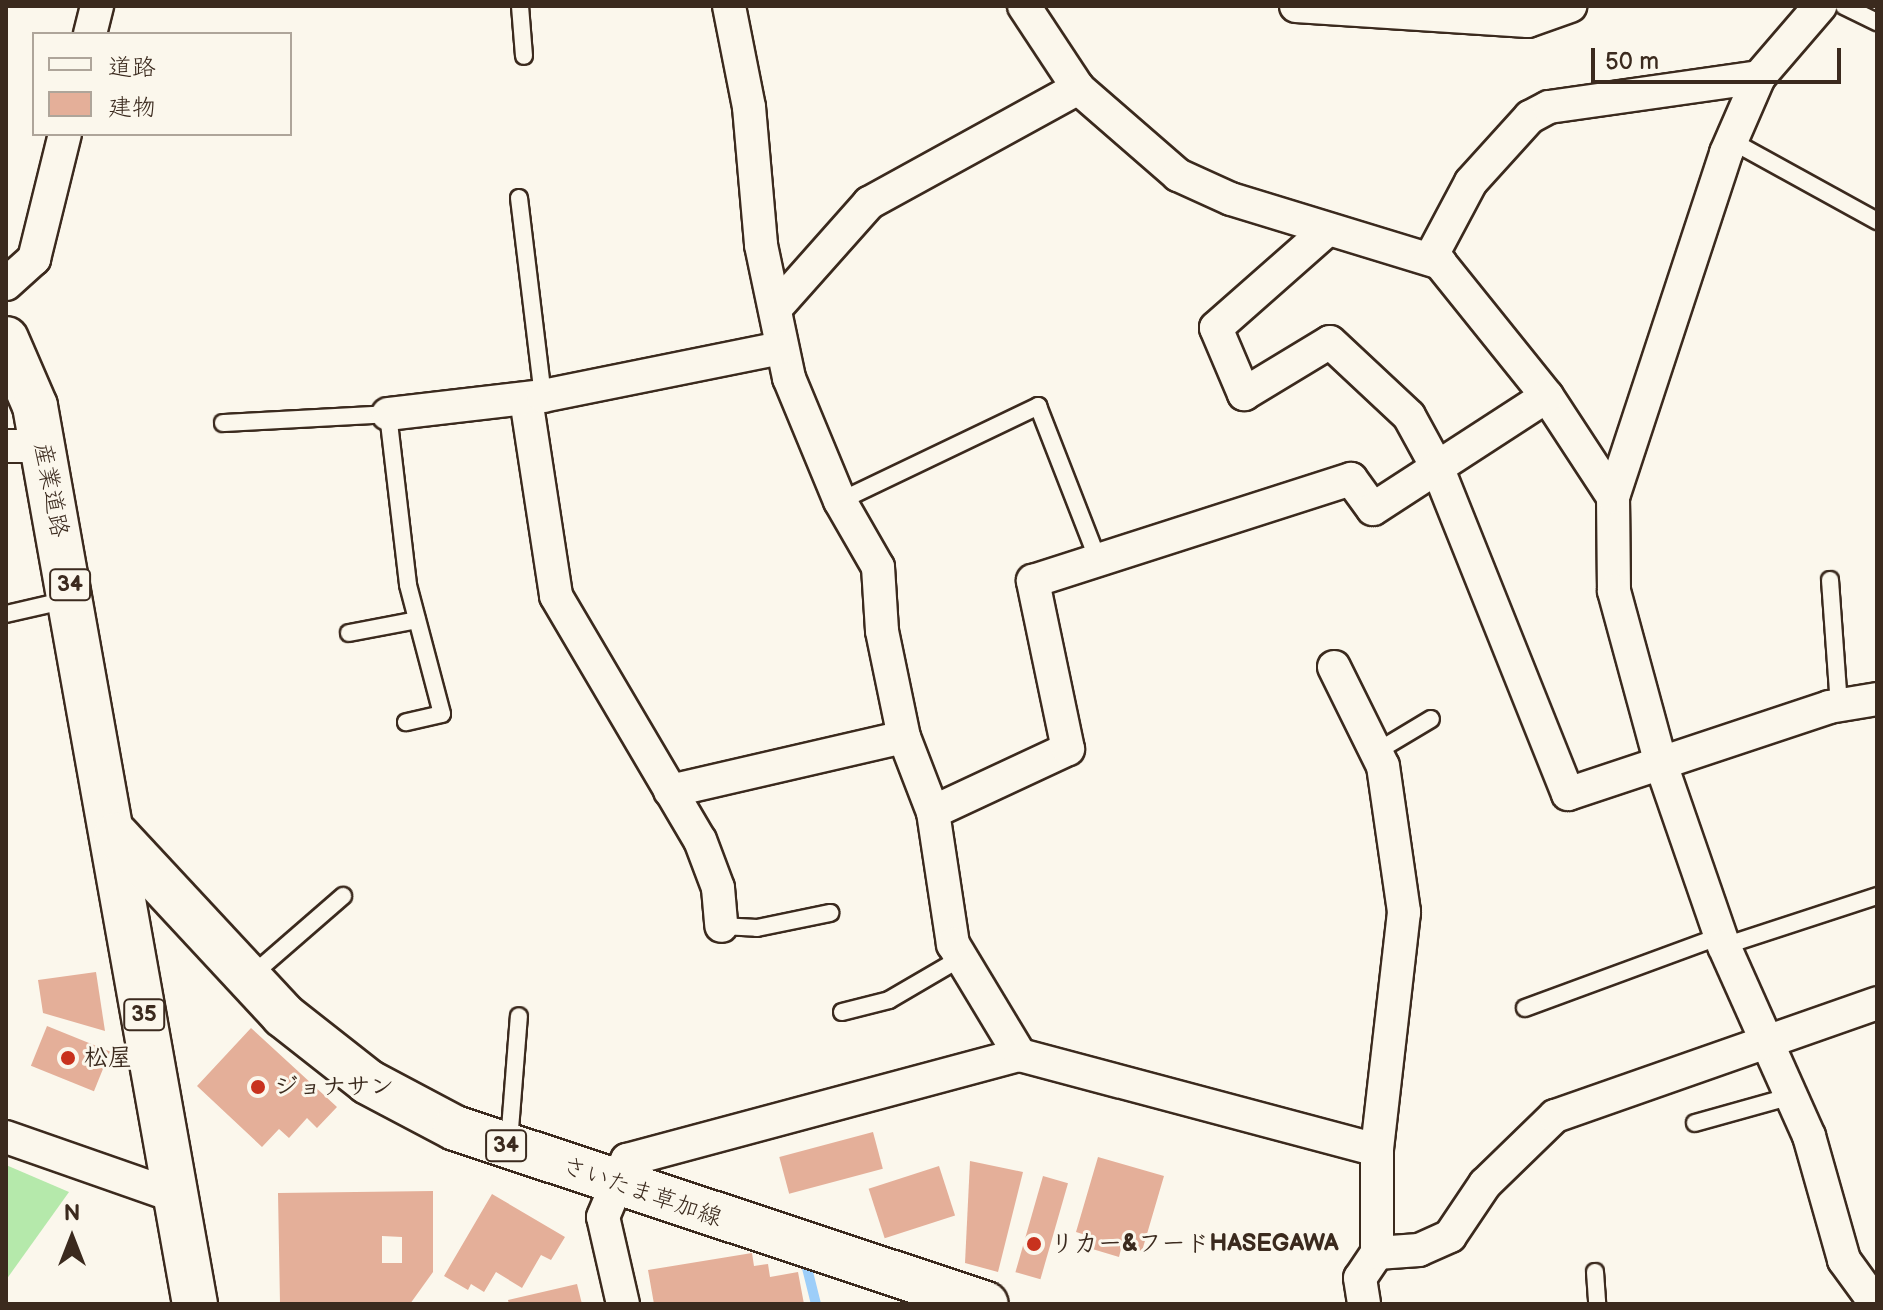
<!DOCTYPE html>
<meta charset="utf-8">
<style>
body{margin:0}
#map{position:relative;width:1883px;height:1310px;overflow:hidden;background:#fbf7ec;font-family:"Balsamiq Sans","Klee One",sans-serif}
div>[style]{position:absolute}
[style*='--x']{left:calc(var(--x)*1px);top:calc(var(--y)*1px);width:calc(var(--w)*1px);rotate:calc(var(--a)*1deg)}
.green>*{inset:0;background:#b5e9ab}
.stream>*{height:10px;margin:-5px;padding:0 5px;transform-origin:5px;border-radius:5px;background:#9dcef9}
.building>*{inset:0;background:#e4af99;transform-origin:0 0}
.roads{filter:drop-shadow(2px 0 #3b2a1e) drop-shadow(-2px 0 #3b2a1e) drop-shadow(0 2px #3b2a1e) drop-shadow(0 -2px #3b2a1e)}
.lane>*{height:16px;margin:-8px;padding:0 8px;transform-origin:8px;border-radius:8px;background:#fbf7ec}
.street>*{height:32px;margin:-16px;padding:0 16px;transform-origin:16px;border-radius:16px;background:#fbf7ec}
.primary>*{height:44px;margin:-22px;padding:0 22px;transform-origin:22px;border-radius:22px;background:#fbf7ec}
.dots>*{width:22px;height:22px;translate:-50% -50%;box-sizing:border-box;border:4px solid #fbf7ec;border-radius:50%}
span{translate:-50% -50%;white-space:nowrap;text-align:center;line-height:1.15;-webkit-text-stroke:6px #fbf7ec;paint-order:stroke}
.shield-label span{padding:2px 6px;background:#fbf7ec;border:2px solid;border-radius:6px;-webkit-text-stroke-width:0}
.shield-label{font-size:22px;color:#3b2a1e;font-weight:700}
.street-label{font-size:24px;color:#3b2a1e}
.poi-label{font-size:24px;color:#3b2a1e;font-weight:700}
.left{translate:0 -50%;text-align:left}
.frame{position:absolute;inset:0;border:8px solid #3b2a1e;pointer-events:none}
.legend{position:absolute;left:32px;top:32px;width:260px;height:104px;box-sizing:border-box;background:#fbf7ec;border:2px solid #aea59a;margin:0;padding:10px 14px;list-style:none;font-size:24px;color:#3b2a1e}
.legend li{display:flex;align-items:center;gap:16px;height:40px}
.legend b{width:40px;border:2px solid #aea59a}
.north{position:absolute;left:32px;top:1198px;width:80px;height:80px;-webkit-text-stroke:6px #fbf7ec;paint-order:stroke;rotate:0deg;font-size:22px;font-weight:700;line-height:32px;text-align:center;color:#3b2a1e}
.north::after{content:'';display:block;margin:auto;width:28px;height:36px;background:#3b2a1e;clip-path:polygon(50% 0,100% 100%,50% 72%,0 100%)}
.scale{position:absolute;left:1591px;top:48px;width:250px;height:36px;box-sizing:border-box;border:4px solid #3b2a1e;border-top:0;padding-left:10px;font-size:24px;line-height:28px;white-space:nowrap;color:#3b2a1e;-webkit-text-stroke:6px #fbf7ec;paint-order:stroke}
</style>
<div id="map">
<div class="green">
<i style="clip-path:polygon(6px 1165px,69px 1192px,6px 1280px)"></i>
</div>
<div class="stream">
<i style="--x:804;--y:1256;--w:49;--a:76"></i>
</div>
<div class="building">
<i style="clip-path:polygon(96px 972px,105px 1031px,43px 1013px,38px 980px)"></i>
<i style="left:47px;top:1026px;width:68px;height:43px;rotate:22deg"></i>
<i style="clip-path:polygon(251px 1028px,337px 1107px,317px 1128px,307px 1118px,289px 1138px,279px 1129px,262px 1147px,197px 1086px)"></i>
<i style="left:873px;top:1132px;width:38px;height:97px;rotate:75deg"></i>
<i style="clip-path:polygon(1098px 1157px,1164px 1176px,1142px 1251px,1122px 1245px,1119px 1257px,1089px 1248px,1092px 1237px,1076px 1232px)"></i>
<i style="clip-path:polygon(970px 1161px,1023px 1172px,998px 1272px,965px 1263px)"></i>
<i style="left:939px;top:1166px;width:52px;height:74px;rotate:72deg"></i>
<i style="left:1043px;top:1176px;width:26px;height:100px;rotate:16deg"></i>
<i style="clip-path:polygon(evenodd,433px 1191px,433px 1272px,410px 1304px,280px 1304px,278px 1193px,433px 1191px,382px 1236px,402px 1237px,402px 1263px,382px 1263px,382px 1236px)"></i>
<i style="clip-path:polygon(492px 1194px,565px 1237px,551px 1260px,541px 1255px,522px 1288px,496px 1272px,484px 1292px,471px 1284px,468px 1290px,444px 1276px)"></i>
<i style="clip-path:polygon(752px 1253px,754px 1266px,768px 1264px,770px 1277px,798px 1272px,804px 1304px,654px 1304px,648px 1270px)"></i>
<i style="clip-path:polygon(577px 1284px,582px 1304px,509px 1304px,508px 1300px)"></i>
</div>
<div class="roads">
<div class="lane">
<i style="--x:520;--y:6;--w:50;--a:85.4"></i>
<i style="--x:1844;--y:6;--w:37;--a:26"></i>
<i style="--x:1732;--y:141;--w:166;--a:28.9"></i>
<i style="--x:519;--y:198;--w:199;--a:83.1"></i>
<i style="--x:223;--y:423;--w:165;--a:-3.1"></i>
<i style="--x:388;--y:414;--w:172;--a:83.3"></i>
<i style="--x:408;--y:585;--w:133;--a:75.2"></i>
<i style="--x:442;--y:714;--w:37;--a:167"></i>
<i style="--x:840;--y:501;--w:220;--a:-25.6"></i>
<i style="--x:1038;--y:406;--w:165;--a:68.7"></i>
<i style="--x:1830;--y:580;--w:126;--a:85.9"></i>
<i style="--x:6;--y:614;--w:63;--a:-12.9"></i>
<i style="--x:349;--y:633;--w:69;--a:-10.8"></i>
<i style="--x:1376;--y:752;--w:64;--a:-31"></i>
<i style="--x:721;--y:926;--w:36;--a:3"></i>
<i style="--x:757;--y:928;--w:75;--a:-11.6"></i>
<i style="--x:1724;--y:946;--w:161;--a:-18.1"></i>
<i style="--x:251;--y:976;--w:122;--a:-41"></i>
<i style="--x:1525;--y:1008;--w:209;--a:-20.2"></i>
<i style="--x:842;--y:1012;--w:49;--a:-14.3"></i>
<i style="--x:889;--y:1000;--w:83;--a:-30.3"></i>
<i style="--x:1695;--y:1123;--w:97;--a:-15.6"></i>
<i style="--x:509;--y:1142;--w:126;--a:-85.5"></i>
<i style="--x:1595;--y:1272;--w:32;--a:86"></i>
</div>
<div class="street">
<i style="--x:729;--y:6;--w:103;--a:78.8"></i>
<i style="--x:749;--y:107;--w:139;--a:85"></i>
<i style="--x:761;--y:245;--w:136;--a:78.1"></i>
<i style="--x:789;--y:378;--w:133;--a:67.5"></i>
<i style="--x:840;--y:501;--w:76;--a:60.1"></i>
<i style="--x:878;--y:567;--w:64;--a:86.4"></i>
<i style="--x:882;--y:631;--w:108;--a:78.3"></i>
<i style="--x:904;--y:737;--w:80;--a:68.9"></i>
<i style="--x:933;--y:812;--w:134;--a:81.4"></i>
<i style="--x:953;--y:944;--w:130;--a:58.9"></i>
<i style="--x:1024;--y:6;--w:98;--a:56.6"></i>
<i style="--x:1078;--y:88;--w:133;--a:41"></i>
<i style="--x:1178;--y:175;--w:58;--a:24.4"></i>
<i style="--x:1231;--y:199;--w:219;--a:17"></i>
<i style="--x:1440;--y:263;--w:171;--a:51.2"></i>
<i style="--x:1547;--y:396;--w:121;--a:56.8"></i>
<i style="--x:1613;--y:497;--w:94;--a:89.4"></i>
<i style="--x:1614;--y:591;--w:179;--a:74.8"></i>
<i style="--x:1661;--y:764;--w:193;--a:70.9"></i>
<i style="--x:1724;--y:946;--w:208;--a:65.9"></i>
<i style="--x:1809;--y:1136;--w:129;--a:74.2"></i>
<i style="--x:1844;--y:1260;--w:54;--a:54"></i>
<i style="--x:1296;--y:6;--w:232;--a:3.7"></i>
<i style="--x:1528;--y:21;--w:45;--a:-19.7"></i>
<i style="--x:90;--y:34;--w:29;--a:-76"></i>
<i style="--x:1327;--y:230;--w:148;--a:138.6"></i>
<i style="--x:1216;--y:328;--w:72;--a:67"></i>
<i style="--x:1244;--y:394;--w:100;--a:-31.2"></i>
<i style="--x:1330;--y:342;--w:108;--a:43.1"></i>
<i style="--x:1409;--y:416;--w:60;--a:61.3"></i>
<i style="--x:1438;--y:469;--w:350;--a:68.2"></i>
<i style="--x:1568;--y:794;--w:275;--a:-18.4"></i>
<i style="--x:1829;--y:707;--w:49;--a:-9.5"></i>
<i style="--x:1430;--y:259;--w:87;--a:-62"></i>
<i style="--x:1471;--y:182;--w:88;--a:-47.8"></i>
<i style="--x:1530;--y:117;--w:21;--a:-28"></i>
<i style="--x:1549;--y:107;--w:212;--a:-8.1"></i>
<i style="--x:6;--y:284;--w:38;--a:-42"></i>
<i style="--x:34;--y:259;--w:129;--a:-76.1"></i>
<i style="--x:775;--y:309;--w:142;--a:-48.4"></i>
<i style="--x:869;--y:203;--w:239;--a:-28.8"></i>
<i style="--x:526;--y:399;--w:199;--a:81.3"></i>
<i style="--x:556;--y:596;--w:283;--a:59.5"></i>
<i style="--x:700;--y:840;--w:51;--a:69.4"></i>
<i style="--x:718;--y:888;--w:38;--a:85"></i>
<i style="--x:388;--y:414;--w:156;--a:-6.6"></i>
<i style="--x:543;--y:396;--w:243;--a:-11.4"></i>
<i style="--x:6;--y:446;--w:37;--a:0"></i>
<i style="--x:1613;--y:497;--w:362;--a:-71.8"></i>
<i style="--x:1726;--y:153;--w:83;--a:-66.5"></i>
<i style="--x:1759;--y:77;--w:94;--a:-49.3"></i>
<i style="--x:1334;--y:667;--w:110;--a:63.7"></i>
<i style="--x:1383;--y:766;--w:148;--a:81.8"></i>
<i style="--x:1404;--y:912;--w:240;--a:96.5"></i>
<i style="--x:1377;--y:1150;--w:103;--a:90"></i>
<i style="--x:1377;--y:1253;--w:30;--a:124"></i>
<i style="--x:1360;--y:1278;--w:26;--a:81"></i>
<i style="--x:670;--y:791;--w:240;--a:-13"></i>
<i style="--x:933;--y:812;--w:149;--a:-25"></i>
<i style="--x:1068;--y:749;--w:172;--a:-101.8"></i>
<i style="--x:1033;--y:581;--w:334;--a:-17.8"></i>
<i style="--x:1351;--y:479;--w:37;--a:54"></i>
<i style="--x:1373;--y:509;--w:207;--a:-33"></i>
<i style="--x:6;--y:1137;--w:176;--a:19.3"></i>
<i style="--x:1377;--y:1253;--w:42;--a:-4.1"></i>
<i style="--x:1419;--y:1250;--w:34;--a:-24"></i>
<i style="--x:1450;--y:1236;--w:63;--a:-56.1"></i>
<i style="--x:1485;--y:1184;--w:98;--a:-44.2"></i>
<i style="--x:1555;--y:1116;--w:341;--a:-19.3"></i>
<i style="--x:623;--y:1304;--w:89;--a:-102.9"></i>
<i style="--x:603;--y:1217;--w:62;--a:-67.2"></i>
<i style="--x:627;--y:1160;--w:407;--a:-15"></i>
<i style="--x:1020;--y:1055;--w:369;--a:14.9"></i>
</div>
<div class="primary">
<i style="--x:6;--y:339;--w:73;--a:66.6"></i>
<i style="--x:35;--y:406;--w:912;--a:79.9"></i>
<i style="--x:116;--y:835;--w:246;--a:47.1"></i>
<i style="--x:283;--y:1015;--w:108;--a:38.2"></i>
<i style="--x:368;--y:1082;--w:98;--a:27.9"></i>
<i style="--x:455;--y:1128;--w:559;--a:18.34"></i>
</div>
</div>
<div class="dots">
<i style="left:68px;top:1058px;background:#c8321e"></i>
<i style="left:258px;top:1087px;background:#c8321e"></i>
<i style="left:1034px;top:1244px;background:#c8321e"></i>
</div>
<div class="shield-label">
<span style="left:70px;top:585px">34</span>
<span style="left:144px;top:1015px">35</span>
<span style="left:506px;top:1146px">34</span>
</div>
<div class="street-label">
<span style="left:51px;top:490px;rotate:79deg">産業道路</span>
<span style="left:642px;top:1192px;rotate:19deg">さいたま草加線</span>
</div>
<div class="poi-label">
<span class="left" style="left:84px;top:1058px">松屋</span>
<span class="left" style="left:274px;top:1087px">ジョナサン</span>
<span class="left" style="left:1050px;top:1244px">リカー&amp;フードHASEGAWA</span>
</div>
<div class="frame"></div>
<ul class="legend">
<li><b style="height:10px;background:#fbf7ec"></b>道路</li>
<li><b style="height:22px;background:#e4af99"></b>建物</li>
</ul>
<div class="north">N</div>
<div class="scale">50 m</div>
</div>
